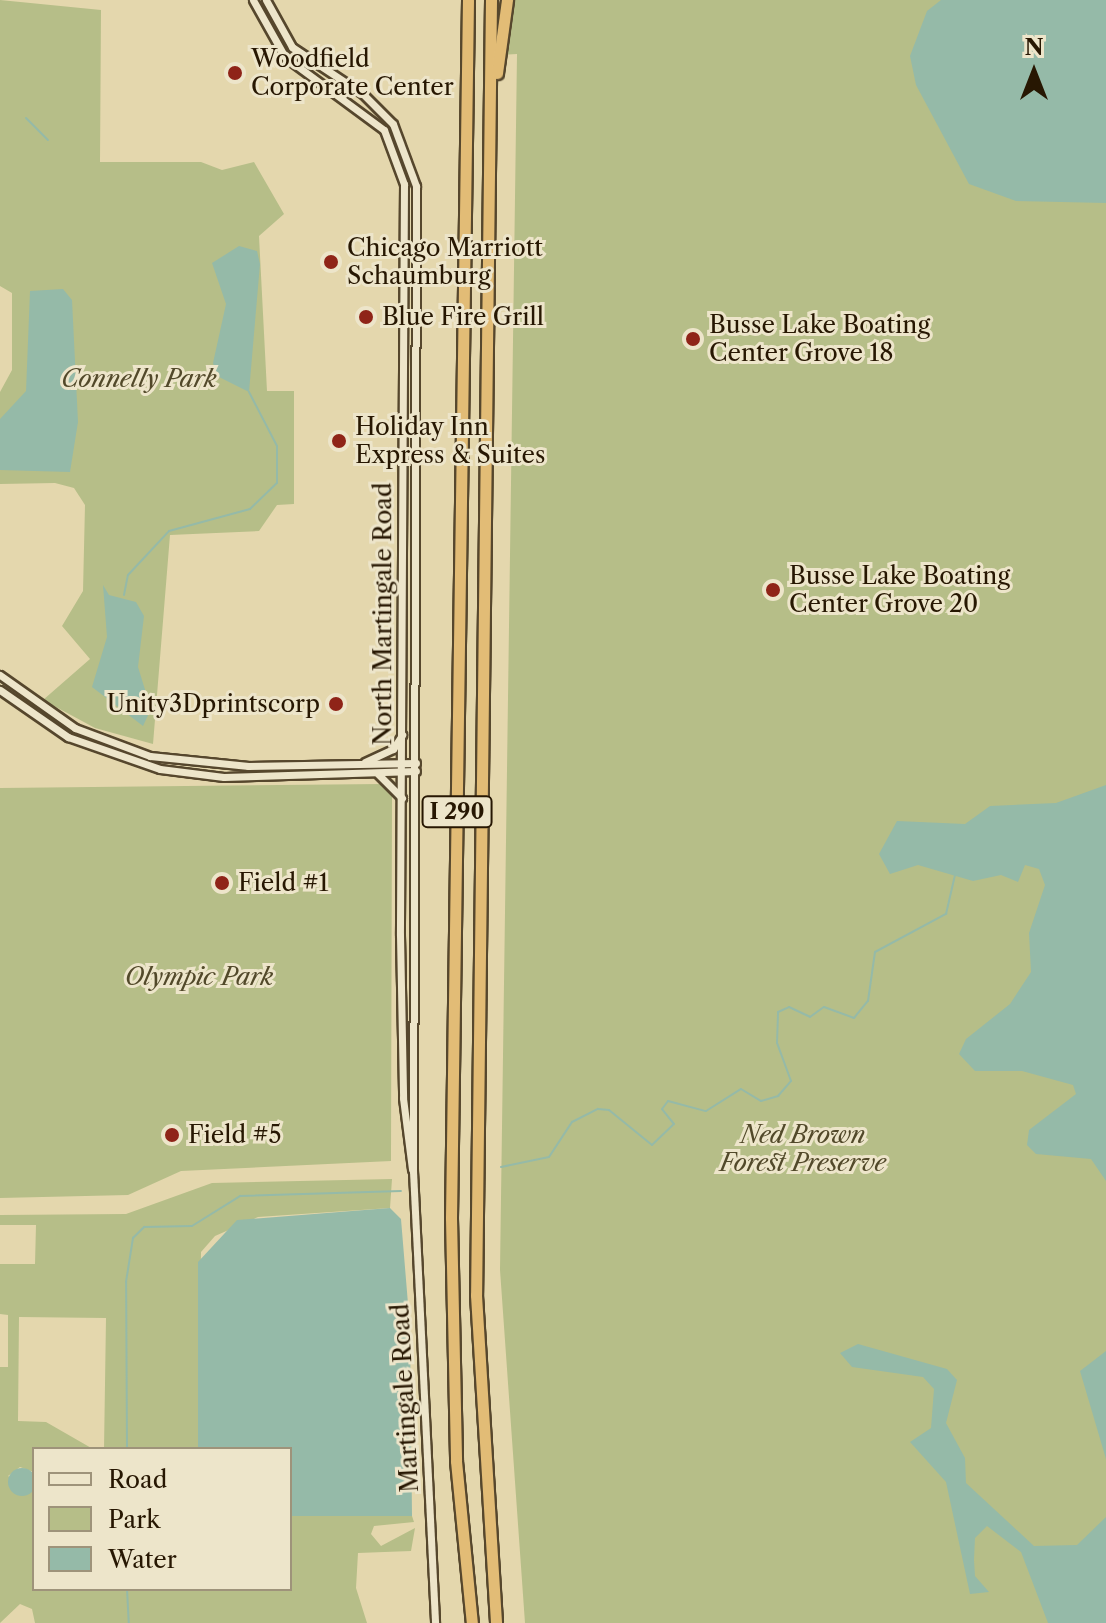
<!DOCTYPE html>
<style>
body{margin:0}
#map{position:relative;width:1106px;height:1623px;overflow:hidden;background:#e4d7ad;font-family:"Libre Caslon Text",serif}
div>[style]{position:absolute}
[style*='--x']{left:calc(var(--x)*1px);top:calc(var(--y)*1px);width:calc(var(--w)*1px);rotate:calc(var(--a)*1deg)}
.green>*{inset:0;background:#b6be88}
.water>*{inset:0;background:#95baa8}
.round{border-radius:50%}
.stream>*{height:2px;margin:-1px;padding:0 1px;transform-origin:1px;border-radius:1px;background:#95baa8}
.roads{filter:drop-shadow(2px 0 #56472d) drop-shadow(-2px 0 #56472d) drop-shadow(0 2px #56472d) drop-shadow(0 -2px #56472d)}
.minor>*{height:7px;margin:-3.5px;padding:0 3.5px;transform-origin:3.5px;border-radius:3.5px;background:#ede5ca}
.highway>*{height:11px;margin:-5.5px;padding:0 5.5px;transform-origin:5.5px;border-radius:5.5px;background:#e2bc76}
.dots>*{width:22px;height:22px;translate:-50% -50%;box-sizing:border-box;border:4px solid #ede5ca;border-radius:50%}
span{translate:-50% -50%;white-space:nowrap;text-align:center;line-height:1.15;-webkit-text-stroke:6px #ede5ca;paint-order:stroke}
.shield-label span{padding:2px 6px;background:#ede5ca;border:2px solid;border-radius:6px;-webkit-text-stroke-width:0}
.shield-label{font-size:22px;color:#271702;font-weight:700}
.poi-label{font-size:24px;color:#271702}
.left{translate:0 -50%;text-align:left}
.right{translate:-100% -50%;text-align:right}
.park-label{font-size:24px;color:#52492a;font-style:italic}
.street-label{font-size:24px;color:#271702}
.legend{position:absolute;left:32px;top:1447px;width:260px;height:144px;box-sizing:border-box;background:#ede5ca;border:2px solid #9e937a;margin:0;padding:10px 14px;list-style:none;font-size:24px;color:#271702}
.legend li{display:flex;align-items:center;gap:16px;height:40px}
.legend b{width:40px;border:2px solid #9e937a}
.north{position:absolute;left:994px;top:32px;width:80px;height:80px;-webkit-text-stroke:6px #ede5ca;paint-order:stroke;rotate:0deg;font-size:22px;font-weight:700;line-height:32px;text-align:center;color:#271702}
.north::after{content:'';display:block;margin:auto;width:28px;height:36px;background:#271702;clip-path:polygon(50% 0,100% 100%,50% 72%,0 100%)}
</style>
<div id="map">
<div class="green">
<i style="clip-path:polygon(0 0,101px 10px,100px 162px,201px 162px,222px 170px,254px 162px,284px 214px,259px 236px,267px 391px,294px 391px,294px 504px,277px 505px,259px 531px,170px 535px,153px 744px,95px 728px,43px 700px,90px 659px,62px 626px,83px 591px,85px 505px,74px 488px,55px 483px,0 484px,0 392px,12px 370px,12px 293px,0 286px)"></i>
<i style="clip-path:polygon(507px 0,1106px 0,1106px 1623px,525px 1623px,500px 1270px,517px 54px,500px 55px)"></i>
<i style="clip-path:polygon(382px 784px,392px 794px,391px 1161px,181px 1171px,128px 1195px,0 1198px,0 788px)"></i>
<i style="clip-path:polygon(392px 1179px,390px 1208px,258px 1217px,215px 1236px,201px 1252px,198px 1449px,104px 1449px,106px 1318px,19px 1317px,18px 1421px,46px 1422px,93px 1449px,34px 1449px,34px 1472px,20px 1467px,8px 1476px,34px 1491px,34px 1589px,290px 1589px,290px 1516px,412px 1516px,414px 1522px,374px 1526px,371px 1534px,381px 1546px,415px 1528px,411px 1551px,358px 1553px,356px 1588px,367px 1623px,35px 1623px,32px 1609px,20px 1604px,0 1623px,0 1367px,8px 1367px,8px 1315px,0 1314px,0 1264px,35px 1264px,36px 1225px,0 1225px,0 1215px,126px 1214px,212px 1183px)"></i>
</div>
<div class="water">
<i style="clip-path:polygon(941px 0,1106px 0,1106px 203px,1016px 201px,969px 184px,916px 85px,910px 56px,927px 11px)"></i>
<i style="clip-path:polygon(239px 246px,257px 251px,260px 264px,249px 392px,217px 376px,213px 363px,226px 304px,212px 263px)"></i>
<i style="clip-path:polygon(63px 289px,72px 300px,78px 422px,70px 472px,0 470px,0 419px,26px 391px,30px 291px)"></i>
<i style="clip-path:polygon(103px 585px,109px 595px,136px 602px,144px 616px,138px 667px,151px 709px,143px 726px,92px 687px,107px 637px)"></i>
<i style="clip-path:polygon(1106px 785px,1106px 1181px,1091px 1159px,1036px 1154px,1027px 1145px,1029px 1130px,1076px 1094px,1073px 1085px,1022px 1071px,975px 1071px,959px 1054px,966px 1039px,1010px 1004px,1031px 972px,1029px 933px,1045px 885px,1039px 869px,1025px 865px,1018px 882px,1001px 875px,973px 881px,918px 865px,890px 874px,879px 854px,897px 821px,965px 824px,990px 806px,1056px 803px)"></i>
<i style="clip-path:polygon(390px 1208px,401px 1219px,410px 1328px,412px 1516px,290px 1516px,290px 1449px,198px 1449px,198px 1262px,237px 1220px)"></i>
<i style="clip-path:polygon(858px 1344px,947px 1369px,957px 1380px,946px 1423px,965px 1458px,966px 1483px,1034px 1546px,1077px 1545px,1106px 1517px,1106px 1623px,1048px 1623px,1021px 1552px,987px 1526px,975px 1538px,974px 1560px,975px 1576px,989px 1592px,970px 1594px,946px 1482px,910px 1442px,931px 1428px,934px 1389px,923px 1377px,852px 1367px,840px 1353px)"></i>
<i style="clip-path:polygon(1106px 1351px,1106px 1459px,1080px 1371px)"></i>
<i class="round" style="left:8px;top:1468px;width:28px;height:28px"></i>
</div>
<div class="stream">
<i style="--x:26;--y:118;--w:31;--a:45"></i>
<i style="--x:124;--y:595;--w:20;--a:-79"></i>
<i style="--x:128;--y:575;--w:60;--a:-47"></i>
<i style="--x:169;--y:531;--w:84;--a:-15.2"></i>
<i style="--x:250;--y:509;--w:37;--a:-44"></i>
<i style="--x:277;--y:483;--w:37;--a:-90"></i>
<i style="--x:277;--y:446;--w:61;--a:-117.4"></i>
<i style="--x:501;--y:1167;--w:49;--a:-11.8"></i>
<i style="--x:549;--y:1157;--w:42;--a:-56.7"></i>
<i style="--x:572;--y:1122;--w:29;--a:-27"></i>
<i style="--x:598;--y:1109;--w:11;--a:5"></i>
<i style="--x:609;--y:1110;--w:55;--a:39.1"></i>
<i style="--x:652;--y:1145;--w:30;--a:-44"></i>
<i style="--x:674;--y:1124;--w:19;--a:-129"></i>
<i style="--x:662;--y:1109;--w:10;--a:-53"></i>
<i style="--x:668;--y:1101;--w:39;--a:15"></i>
<i style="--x:706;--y:1111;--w:41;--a:-32.2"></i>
<i style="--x:741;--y:1089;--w:23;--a:31"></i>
<i style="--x:761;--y:1101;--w:18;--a:-16"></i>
<i style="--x:778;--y:1096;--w:20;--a:-49"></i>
<i style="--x:791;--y:1081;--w:40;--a:-110.2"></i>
<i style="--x:777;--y:1043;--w:31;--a:-88"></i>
<i style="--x:778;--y:1012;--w:12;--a:-24"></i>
<i style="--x:789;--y:1007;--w:23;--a:25"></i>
<i style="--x:810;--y:1017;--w:17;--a:-36"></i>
<i style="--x:824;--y:1007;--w:32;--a:20"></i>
<i style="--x:854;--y:1018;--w:22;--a:-51"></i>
<i style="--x:868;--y:1001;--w:49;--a:-81.9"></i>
<i style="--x:875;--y:952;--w:81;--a:-28.2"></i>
<i style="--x:946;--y:914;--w:40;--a:-77"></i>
<i style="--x:127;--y:1449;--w:167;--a:-90.3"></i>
<i style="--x:126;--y:1282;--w:45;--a:-81"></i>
<i style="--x:133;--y:1238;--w:16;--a:-45"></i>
<i style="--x:144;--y:1227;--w:48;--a:-1.2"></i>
<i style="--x:192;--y:1226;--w:57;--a:-32"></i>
<i style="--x:240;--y:1196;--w:161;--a:-1.8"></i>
<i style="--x:127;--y:1589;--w:34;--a:87"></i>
</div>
<div class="roads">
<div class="minor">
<i style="--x:253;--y:0;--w:65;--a:60.7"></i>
<i style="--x:285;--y:57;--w:123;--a:36.4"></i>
<i style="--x:384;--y:130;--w:58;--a:69.7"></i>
<i style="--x:404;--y:184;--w:751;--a:90.31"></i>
<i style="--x:400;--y:935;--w:163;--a:88.9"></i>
<i style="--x:403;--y:1098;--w:72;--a:82.8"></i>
<i style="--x:266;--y:0;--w:54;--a:61"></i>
<i style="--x:292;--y:47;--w:85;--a:33.5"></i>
<i style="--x:363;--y:94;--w:42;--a:45"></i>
<i style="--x:393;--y:124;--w:66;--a:69.6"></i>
<i style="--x:416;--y:186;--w:985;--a:90.17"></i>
<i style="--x:413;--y:1171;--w:453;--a:87.2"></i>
<i style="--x:0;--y:675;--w:92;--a:35.2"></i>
<i style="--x:75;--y:728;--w:80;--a:20.5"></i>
<i style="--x:150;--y:756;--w:99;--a:5.8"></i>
<i style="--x:248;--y:766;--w:168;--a:-1"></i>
<i style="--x:0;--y:690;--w:83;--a:34.7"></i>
<i style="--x:68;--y:737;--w:97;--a:19.2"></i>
<i style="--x:160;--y:769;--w:64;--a:7.1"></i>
<i style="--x:224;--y:777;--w:192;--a:-1.8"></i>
<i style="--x:365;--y:762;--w:31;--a:-25"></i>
<i style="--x:393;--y:749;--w:17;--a:-57"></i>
<i style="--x:378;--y:774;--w:34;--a:45"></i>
</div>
<div class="highway">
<i style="--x:468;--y:0;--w:1218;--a:90.8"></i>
<i style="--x:451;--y:1218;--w:243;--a:88.8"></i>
<i style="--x:456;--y:1461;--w:163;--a:84.4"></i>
<i style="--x:491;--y:0;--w:1295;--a:90.66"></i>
<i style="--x:476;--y:1295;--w:329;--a:86.5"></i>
<i style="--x:497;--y:73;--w:74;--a:-82.2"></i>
</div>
</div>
<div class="dots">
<i style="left:235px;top:73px;background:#8f2418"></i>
<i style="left:331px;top:262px;background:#8f2418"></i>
<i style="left:366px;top:317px;background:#8f2418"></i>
<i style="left:693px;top:339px;background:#8f2418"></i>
<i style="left:339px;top:441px;background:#8f2418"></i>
<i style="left:773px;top:590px;background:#8f2418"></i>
<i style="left:336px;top:704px;background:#8f2418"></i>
<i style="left:222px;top:883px;background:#8f2418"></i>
<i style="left:172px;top:1135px;background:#8f2418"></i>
</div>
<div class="shield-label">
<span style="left:457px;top:812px">I 290</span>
</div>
<div class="poi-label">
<span class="left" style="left:251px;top:73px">Woodfield<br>Corporate Center</span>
<span class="left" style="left:347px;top:262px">Chicago Marriott<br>Schaumburg</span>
<span class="left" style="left:382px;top:317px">Blue Fire Grill</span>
<span class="left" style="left:709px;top:339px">Busse Lake Boating<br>Center Grove 18</span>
<span class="left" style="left:355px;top:441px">Holiday Inn<br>Express &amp; Suites</span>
<span class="left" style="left:789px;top:590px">Busse Lake Boating<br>Center Grove 20</span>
<span class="right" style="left:320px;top:704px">Unity3Dprintscorp</span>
<span class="left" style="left:238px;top:883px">Field #1</span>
<span class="left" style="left:188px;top:1135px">Field #5</span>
</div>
<div class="park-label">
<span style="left:139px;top:379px">Connelly Park</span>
<span style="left:199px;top:977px">Olympic Park</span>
<span style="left:803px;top:1149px">Ned Brown<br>Forest Preserve</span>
</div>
<div class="street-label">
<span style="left:383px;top:614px;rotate:-90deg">North Martingale Road</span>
<span style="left:405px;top:1398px;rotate:-93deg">Martingale Road</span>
</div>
<ul class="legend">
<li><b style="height:10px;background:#ede5ca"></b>Road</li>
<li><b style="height:22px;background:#b6be88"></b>Park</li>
<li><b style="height:22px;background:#95baa8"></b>Water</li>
</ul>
<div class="north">N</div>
</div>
